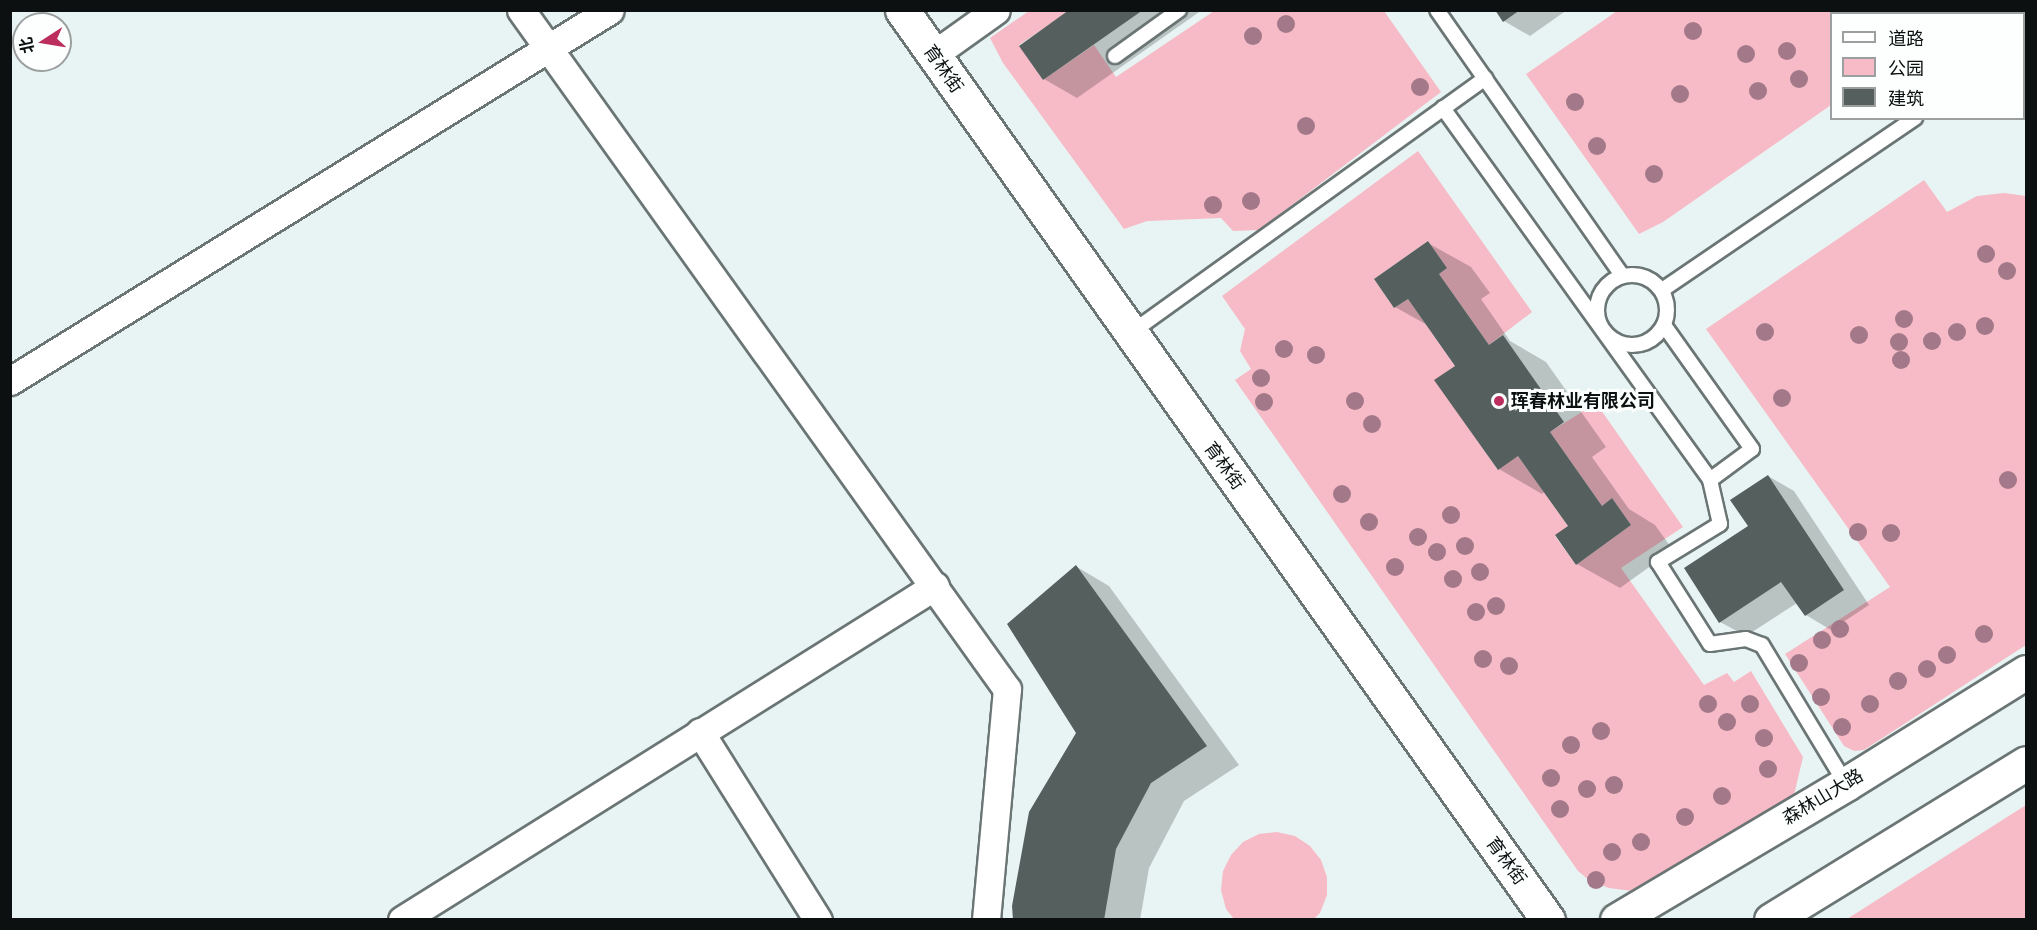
<!DOCTYPE html>
<meta charset="utf-8">
<style>
body{margin:0}
#map{position:relative;width:2037px;height:930px;overflow:hidden;background:#e7f4f3;font-family:Mulish,"Noto Sans SC",sans-serif}
div>[style]{position:absolute}
[style*='--x']{left:calc(var(--x)*1px);top:calc(var(--y)*1px);width:calc(var(--w)*1px);rotate:calc(var(--a)*1deg)}
.green>*{inset:0;background:#f7bbc7}
.shadow>*{inset:0;background:#0003}
.building>*{inset:0;background:#545f5e}
.path>*{height:4px;margin-top:-2px;transform-origin:0;background:repeating-linear-gradient(90deg,#939d9c 0 1.5px,transparent 0 6px)}
.roads{filter:drop-shadow(2px 0 #6a7574) drop-shadow(-2px 0 #6a7574) drop-shadow(0 2px #6a7574) drop-shadow(0 -2px #6a7574)}
.lane>*{height:14px;margin:-7px;padding:0 7px;transform-origin:7px;border-radius:7px;background:#fff}
.lane>.ring{margin:-7px;padding:0;box-sizing:content-box;background:none;border:14px solid #fff;border-radius:50%}
.street>*{height:27px;margin:-13.5px;padding:0 13.5px;transform-origin:13.5px;border-radius:13.5px;background:#fff}
.secondary>*{height:33px;margin:-16.5px;padding:0 16.5px;transform-origin:16.5px;border-radius:16.5px;background:#fff}
.trees>*{width:18px;height:18px;margin:-9px;border-radius:50%;background:#a37989}
.dots>*{width:16px;height:16px;translate:-50% -50%;box-sizing:border-box;border:3px solid #fcfffe;border-radius:50%}
span{translate:-50% -50%;white-space:nowrap;text-align:center;line-height:1.15;-webkit-text-stroke:6px #fcfffe;paint-order:stroke}
.street-label{font-size:18px;color:#0c1010}
.poi-label{font-size:18px;color:#0c1010;font-weight:700}
.left{translate:0 -50%;text-align:left}
.frame{position:absolute;inset:0;border:12px solid #0c1010;pointer-events:none}
.legend{position:absolute;left:1830px;top:12px;width:195px;height:108px;box-sizing:border-box;background:#fcfffe;border:2px solid #9c9f9f;margin:0;padding:8px 10px;list-style:none;font-size:18px;color:#0c1010}
.legend li{display:flex;align-items:center;gap:12px;height:30px}
.legend b{width:30px;border:2px solid #9c9f9f}
.north{position:absolute;left:12px;top:12px;width:60px;height:60px;box-sizing:border-box;background:#fcfffe;border:2px solid #9c9f9f;border-radius:50%;rotate:258deg;font-size:16px;font-weight:700;line-height:24px;text-align:center;color:#0c1010}
.north::after{content:'';display:block;margin:auto;width:21px;height:27px;background:#bc2e5e;clip-path:polygon(50% 0,100% 100%,50% 72%,0 100%)}
</style>
<div id="map">
<div class="green">
<i style="clip-path:polygon(1029px 11px,1069px 11px,1019px 45px,1043px 80px,1094px 45px,1116px 77px,1214px 11px,1384px 11px,1441px 92px,1259px 230px,1233px 231px,1221px 218px,1147px 221px,1124px 229px,1003px 63px,990px 38px)"></i>
<i style="clip-path:polygon(1889px 11px,1891px 13px,1832px 14px,1831px 105px,1663px 222px,1639px 234px,1526px 74px,1617px 11px)"></i>
<i style="clip-path:polygon(1418px 151px,1532px 312px,1489px 345px,1439px 274px,1447px 268px,1428px 241px,1374px 279px,1394px 308px,1408px 299px,1455px 366px,1435px 380px,1497px 469px,1518px 456px,1568px 526px,1555px 536px,1576px 565px,1631px 525px,1612px 498px,1602px 506px,1550px 432px,1596px 403px,1683px 527px,1621px 568px,1704px 685px,1727px 673px,1734px 682px,1751px 671px,1803px 757px,1794px 795px,1632px 891px,1609px 888px,1590px 881px,1578px 871px,1235px 380px,1251px 369px,1240px 351px,1245px 329px,1222px 296px)"></i>
<i style="clip-path:polygon(1924px 180px,1947px 212px,1977px 196px,2004px 193px,2026px 196px,2026px 645px,1864px 750px,1854px 751px,1844px 746px,1785px 654px,1890px 587px,1706px 329px)"></i>
<i style="clip-path:polygon(2026px 805px,2026px 919px,1847px 919px)"></i>
<i style="clip-path:polygon(1277px 832px,1295px 836px,1310px 846px,1321px 860px,1327px 877px,1327px 895px,1320px 913px,1314px 919px,1234px 919px,1226px 909px,1221px 890px,1223px 871px,1231px 855px,1243px 842px,1259px 834px)"></i>
</div>
<div class="shadow">
<i style="clip-path:polygon(1072px 10px,1202px 10px,1077px 98px,1044px 79px,1021px 46px)"></i>
<i style="clip-path:polygon(1497px 10px,1567px 10px,1530px 36px,1504px 21px)"></i>
<i style="clip-path:polygon(1428px 243px,1471px 267px,1490px 293px,1481px 299px,1510px 341px,1546px 362px,1606px 447px,1592px 457px,1629px 509px,1655px 525px,1673px 550px,1620px 588px,1577px 564px,1570px 527px,1545px 491px,1542px 494px,1499px 469px,1457px 366px,1429px 326px,1395px 307px)"></i>
<i style="clip-path:polygon(1768px 476px,1794px 491px,1869px 605px,1831px 630px,1806px 615px,1797px 603px,1746px 636px,1720px 622px)"></i>
<i style="clip-path:polygon(1077px 567px,1109px 586px,1239px 765px,1184px 801px,1149px 868px,1140px 920px,1015px 920px,1078px 733px)"></i>
</div>
<div class="building">
<i style="clip-path:polygon(1069px 10px,1143px 10px,1043px 80px,1019px 46px)"></i>
<i style="clip-path:polygon(1495px 10px,1520px 10px,1503px 22px)"></i>
<i style="clip-path:polygon(1428px 241px,1447px 268px,1439px 274px,1489px 345px,1503px 335px,1564px 422px,1550px 432px,1602px 506px,1612px 498px,1631px 525px,1576px 565px,1555px 535px,1568px 526px,1518px 456px,1498px 470px,1434px 380px,1455px 366px,1408px 299px,1394px 308px,1374px 279px)"></i>
<i style="clip-path:polygon(1768px 475px,1844px 590px,1805px 616px,1781px 582px,1719px 623px,1684px 568px,1748px 526px,1730px 500px)"></i>
<i style="clip-path:polygon(1076px 565px,1207px 746px,1151px 783px,1116px 849px,1104px 920px,1013px 920px,1012px 906px,1029px 812px,1076px 733px,1007px 624px)"></i>
</div>
<div class="path">
<i style="--x:1916;--y:10;--w:4;--a:63"></i>
<i style="--x:1976;--y:10;--w:4;--a:63"></i>
</div>
<div class="roads">
<div class="lane">
<i style="--x:1437;--y:10;--w:323;--a:55.1"></i>
<i style="--x:2024;--y:45;--w:3;--a:-45"></i>
<i style="--x:1115;--y:56;--w:79;--a:-35.7"></i>
<i style="--x:1443;--y:108;--w:458;--a:54.3"></i>
<i style="--x:1710;--y:480;--w:52;--a:-36.4"></i>
<i style="--x:1752;--y:449;--w:152;--a:-125.4"></i>
<i class="ring" style="left:1597px;top:275px;width:56px;height:56px"></i>
<i style="--x:1662;--y:290;--w:306;--a:-34.2"></i>
<i style="--x:1132;--y:332;--w:435;--a:-35.7"></i>
<i style="--x:1710;--y:480;--w:45;--a:77.2"></i>
<i style="--x:1720;--y:524;--w:73;--a:148.5"></i>
<i style="--x:1658;--y:562;--w:97;--a:57.6"></i>
<i style="--x:1710;--y:644;--w:36;--a:-8"></i>
<i style="--x:1746;--y:639;--w:17;--a:21"></i>
<i style="--x:1762;--y:645;--w:162;--a:58.9"></i>
</div>
<div class="street">
<i style="--x:521;--y:10;--w:835;--a:54.41"></i>
<i style="--x:1007;--y:689;--w:232;--a:95.2"></i>
<i style="--x:933;--y:55;--w:77;--a:-35.5"></i>
<i style="--x:10;--y:381;--w:705;--a:-31.73"></i>
<i style="--x:700;--y:732;--w:222;--a:57.9"></i>
<i style="--x:402;--y:920;--w:629;--a:-32.07"></i>
</div>
<div class="secondary">
<i style="--x:902;--y:10;--w:1116;--a:54.63"></i>
<i style="--x:1617;--y:920;--w:266;--a:-30.7"></i>
<i style="--x:1846;--y:784;--w:212;--a:-31.9"></i>
<i style="--x:1771;--y:920;--w:299;--a:-31.6"></i>
</div>
</div>
<div class="trees">
<i style="left:1286px;top:24px"></i>
<i style="left:1693px;top:31px"></i>
<i style="left:1253px;top:36px"></i>
<i style="left:1787px;top:51px"></i>
<i style="left:1746px;top:54px"></i>
<i style="left:1799px;top:79px"></i>
<i style="left:1420px;top:87px"></i>
<i style="left:1758px;top:91px"></i>
<i style="left:1680px;top:94px"></i>
<i style="left:1575px;top:102px"></i>
<i style="left:1306px;top:126px"></i>
<i style="left:1597px;top:146px"></i>
<i style="left:1654px;top:174px"></i>
<i style="left:1251px;top:201px"></i>
<i style="left:1213px;top:205px"></i>
<i style="left:1986px;top:254px"></i>
<i style="left:2007px;top:271px"></i>
<i style="left:1904px;top:319px"></i>
<i style="left:1985px;top:326px"></i>
<i style="left:1765px;top:332px"></i>
<i style="left:1957px;top:332px"></i>
<i style="left:1859px;top:335px"></i>
<i style="left:1932px;top:341px"></i>
<i style="left:1899px;top:342px"></i>
<i style="left:1284px;top:349px"></i>
<i style="left:1316px;top:355px"></i>
<i style="left:1901px;top:360px"></i>
<i style="left:1261px;top:378px"></i>
<i style="left:1782px;top:398px"></i>
<i style="left:1355px;top:401px"></i>
<i style="left:1264px;top:402px"></i>
<i style="left:1372px;top:424px"></i>
<i style="left:2008px;top:480px"></i>
<i style="left:1342px;top:494px"></i>
<i style="left:1451px;top:515px"></i>
<i style="left:1369px;top:522px"></i>
<i style="left:1858px;top:532px"></i>
<i style="left:1891px;top:533px"></i>
<i style="left:1418px;top:537px"></i>
<i style="left:1465px;top:546px"></i>
<i style="left:1437px;top:552px"></i>
<i style="left:1395px;top:567px"></i>
<i style="left:1480px;top:572px"></i>
<i style="left:1453px;top:579px"></i>
<i style="left:1496px;top:606px"></i>
<i style="left:1476px;top:612px"></i>
<i style="left:1840px;top:629px"></i>
<i style="left:1984px;top:634px"></i>
<i style="left:1822px;top:640px"></i>
<i style="left:1947px;top:655px"></i>
<i style="left:1483px;top:659px"></i>
<i style="left:1799px;top:663px"></i>
<i style="left:1509px;top:666px"></i>
<i style="left:1927px;top:669px"></i>
<i style="left:1898px;top:681px"></i>
<i style="left:1821px;top:697px"></i>
<i style="left:1708px;top:704px"></i>
<i style="left:1750px;top:704px"></i>
<i style="left:1870px;top:704px"></i>
<i style="left:1727px;top:722px"></i>
<i style="left:1842px;top:727px"></i>
<i style="left:1601px;top:731px"></i>
<i style="left:1764px;top:738px"></i>
<i style="left:1571px;top:745px"></i>
<i style="left:1768px;top:769px"></i>
<i style="left:1551px;top:778px"></i>
<i style="left:1614px;top:785px"></i>
<i style="left:1587px;top:789px"></i>
<i style="left:1722px;top:796px"></i>
<i style="left:1560px;top:809px"></i>
<i style="left:1685px;top:817px"></i>
<i style="left:1641px;top:842px"></i>
<i style="left:1612px;top:852px"></i>
<i style="left:1596px;top:880px"></i>
</div>
<div class="dots">
<i style="left:1499px;top:401px;background:#bc2e5e"></i>
</div>
<div class="street-label">
<span style="left:943px;top:69px;rotate:55deg">育林街</span>
<span style="left:1224px;top:466px;rotate:54deg">育林街</span>
<span style="left:1823px;top:797px;rotate:-31deg">森林山大路</span>
<span style="left:1506px;top:861px;rotate:54deg">育林街</span>
</div>
<div class="poi-label">
<span class="left" style="left:1511px;top:401px">珲春林业有限公司</span>
</div>
<div class="frame"></div>
<ul class="legend">
<li><b style="height:8px;background:#fff"></b>道路</li>
<li><b style="height:16px;background:#f7bbc7"></b>公园</li>
<li><b style="height:16px;background:#545f5e"></b>建筑</li>
</ul>
<div class="north">北</div>
</div>
